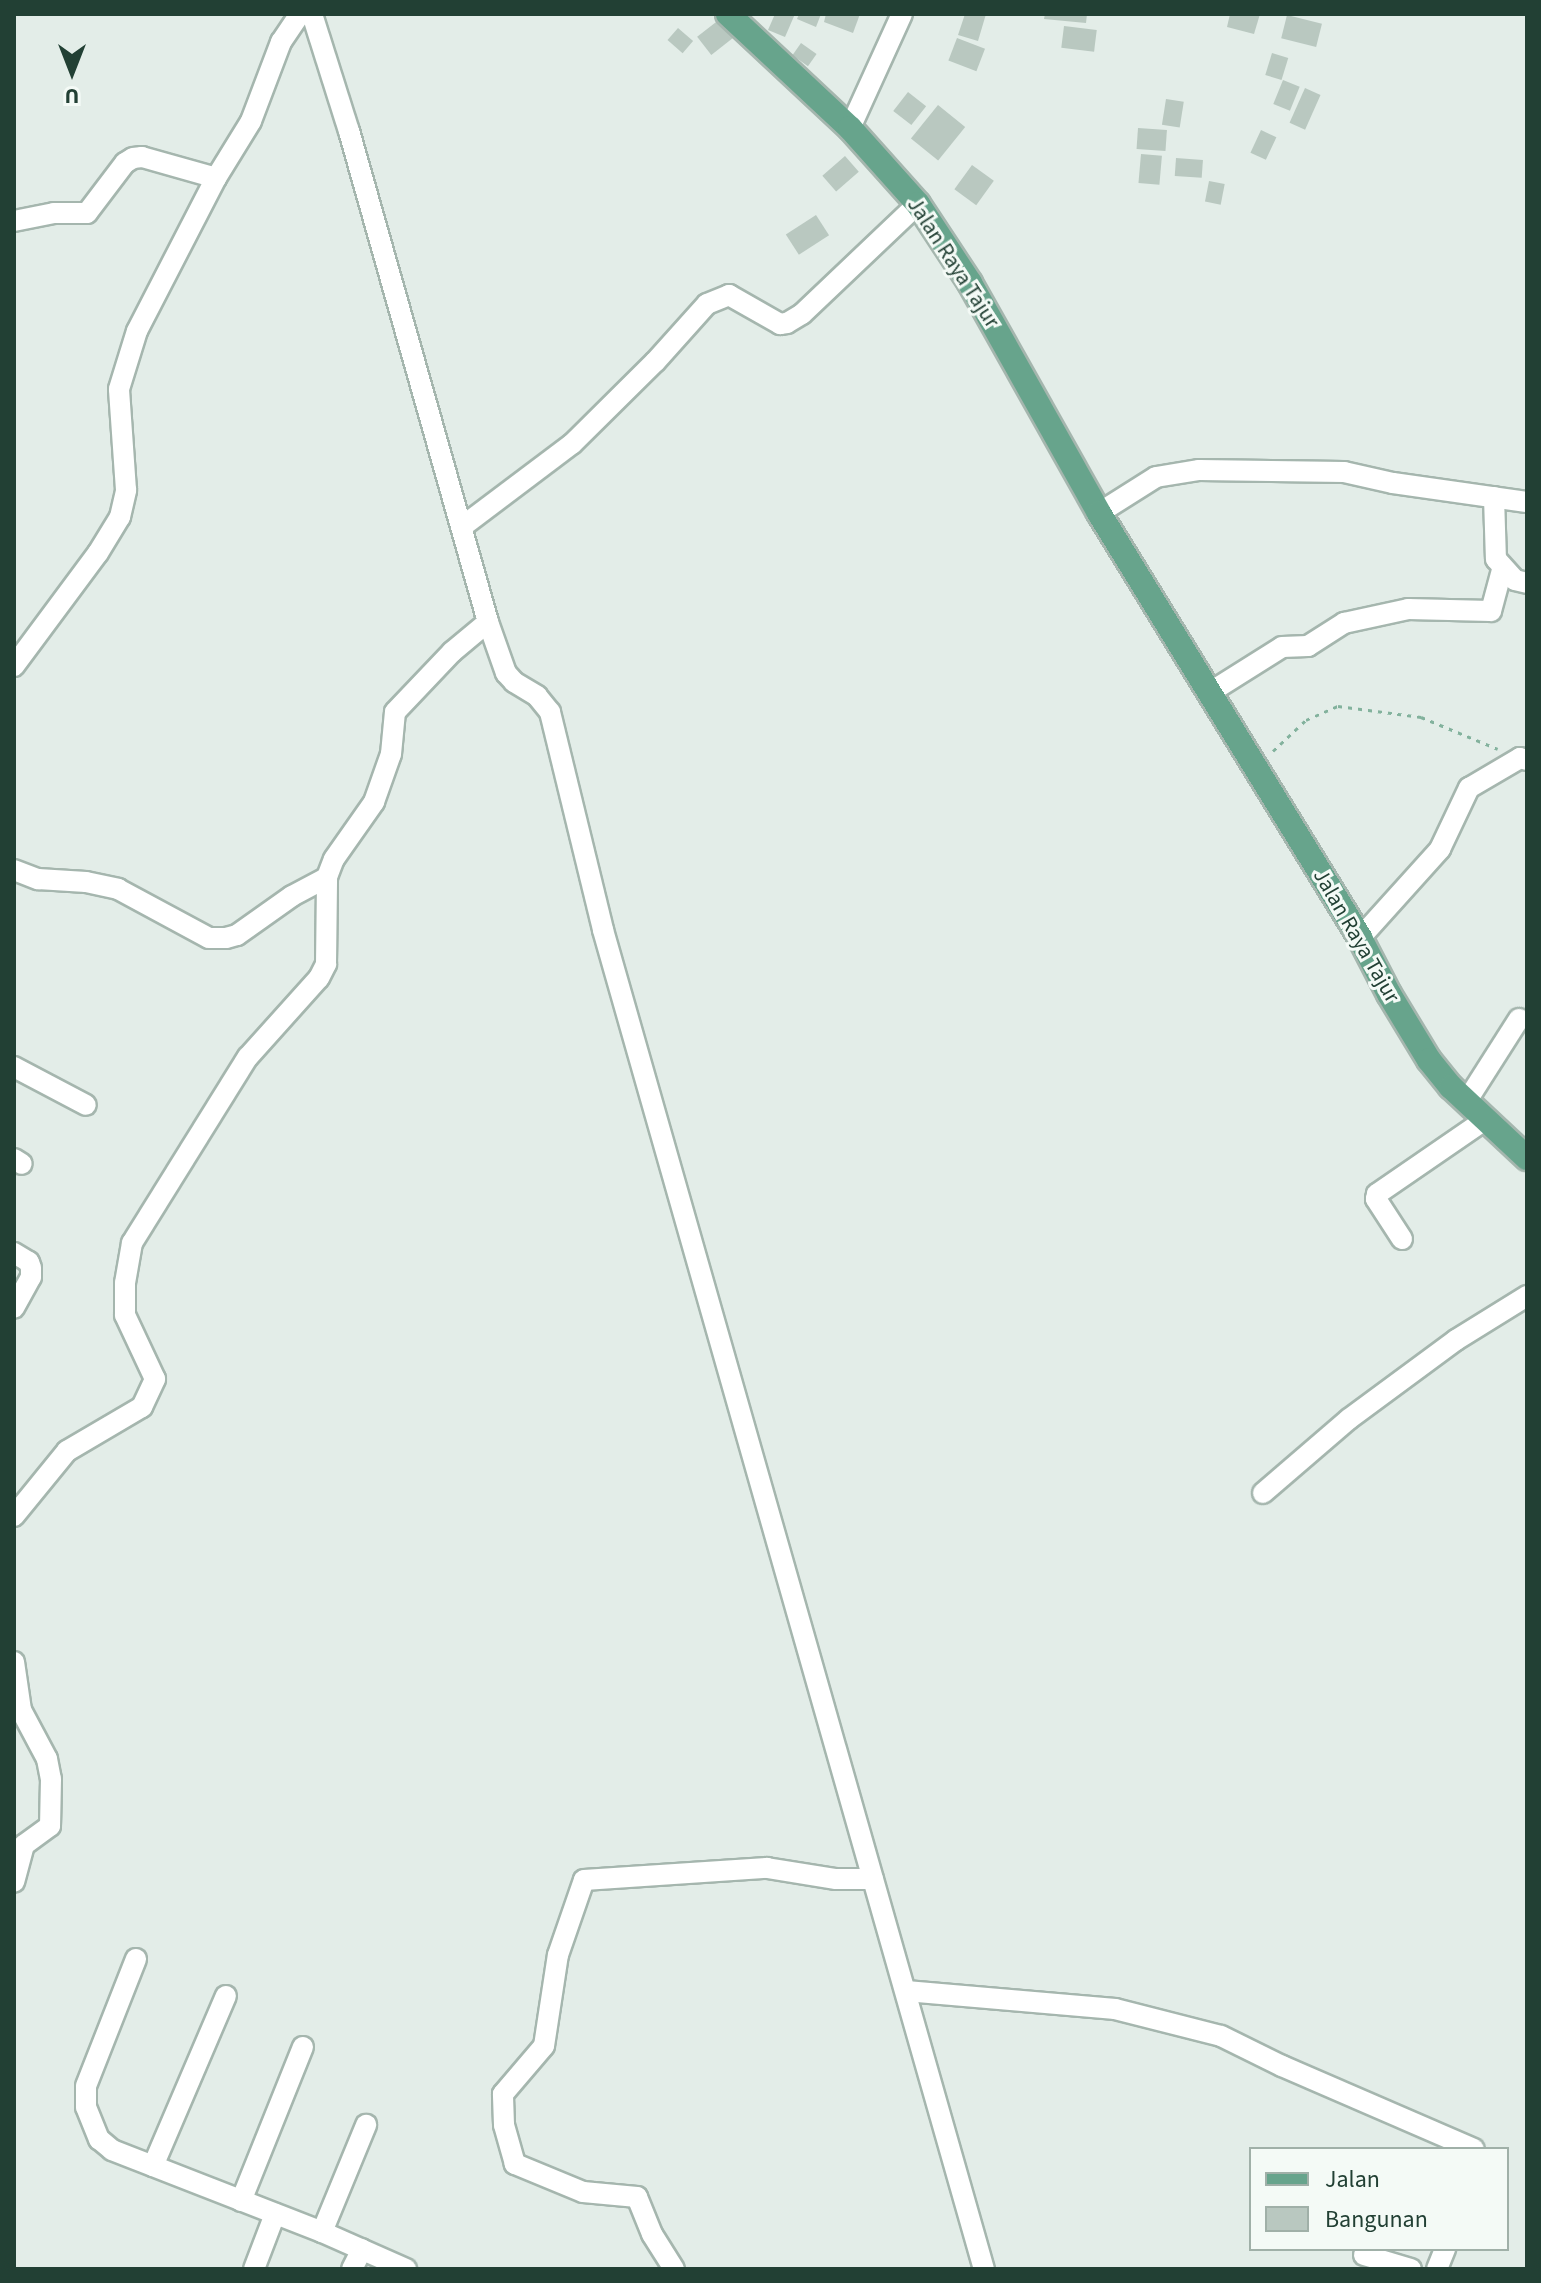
<!DOCTYPE html>
<style>
body{margin:0}
#map{position:relative;width:1541px;height:2283px;overflow:hidden;background:#e3ede8;font-family:"Source Sans 3",sans-serif}
div>[style]{position:absolute}
[style*='--x']{left:calc(var(--x)*1px);top:calc(var(--y)*1px);width:calc(var(--w)*1px);rotate:calc(var(--a)*1deg)}
.building>*{inset:0;background:#b9c8c0;transform-origin:0 0}
.path>*{height:3px;margin-top:-1.5px;transform-origin:0;background:repeating-linear-gradient(90deg,#83b29d 0 4px,transparent 0 10px)}
.roads{filter:drop-shadow(2px 0 #a5b6ae) drop-shadow(-2px 0 #a5b6ae) drop-shadow(0 2px #a5b6ae) drop-shadow(0 -2px #a5b6ae)}
.minor>*{height:20px;margin:-10px;padding:0 10px;transform-origin:10px;border-radius:10px;background:#fff}
.major>*{height:24px;margin:-12px;padding:0 12px;transform-origin:12px;border-radius:12px;background:#67a48c}
span{translate:-50% -50%;white-space:nowrap;text-align:center;line-height:1.15;-webkit-text-stroke:6px #f4faf6;paint-order:stroke}
.street-label{font-size:22px;color:#224034}
.frame{position:absolute;inset:0;border:16px solid #224034;pointer-events:none}
.legend{position:absolute;left:1249px;top:2147px;width:260px;height:104px;box-sizing:border-box;background:#f4faf6;border:2px solid #a0b0a8;margin:0;padding:10px 14px;list-style:none;font-size:24px;color:#224034}
.legend li{display:flex;align-items:center;gap:16px;height:40px}
.legend b{width:40px;border:2px solid #a0b0a8}
.north{position:absolute;left:32px;top:32px;width:80px;height:80px;-webkit-text-stroke:6px #f4faf6;paint-order:stroke;rotate:180deg;font-size:22px;font-weight:700;line-height:32px;text-align:center;color:#224034}
.north::after{content:'';display:block;margin:auto;width:28px;height:36px;background:#224034;clip-path:polygon(50% 0,100% 100%,50% 72%,0 100%)}
</style>
<div id="map">
<div class="building">
<i style="clip-path:polygon(775px 14px,795px 14px,785px 37px,768px 30px)"></i>
<i style="clip-path:polygon(799px 14px,821px 14px,816px 27px,797px 19px)"></i>
<i style="clip-path:polygon(826px 14px,860px 14px,853px 33px,824px 22px)"></i>
<i style="clip-path:polygon(965px 14px,986px 14px,978px 41px,958px 35px)"></i>
<i style="clip-path:polygon(1045px 14px,1087px 14px,1086px 23px,1044px 19px)"></i>
<i style="clip-path:polygon(1230px 14px,1260px 14px,1254px 34px,1227px 27px)"></i>
<i style="left:1287px;top:15px;width:36px;height:24px;rotate:14deg"></i>
<i style="left:720px;top:19px;width:23px;height:29px;rotate:52deg"></i>
<i style="left:1064px;top:26px;width:33px;height:22px;rotate:7deg"></i>
<i style="left:678px;top:28px;width:20px;height:16px;rotate:41deg"></i>
<i style="left:957px;top:38px;width:30px;height:24px;rotate:21deg"></i>
<i style="left:801px;top:43px;width:19px;height:15px;rotate:35deg"></i>
<i style="left:1272px;top:53px;width:17px;height:23px;rotate:17deg"></i>
<i style="left:1283px;top:80px;width:18px;height:26px;rotate:22deg"></i>
<i style="left:1305px;top:88px;width:17px;height:38px;rotate:24deg"></i>
<i style="left:908px;top:92px;width:23px;height:24px;rotate:38deg"></i>
<i style="left:1166px;top:99px;width:18px;height:26px;rotate:9deg"></i>
<i style="left:938px;top:105px;width:35px;height:43px;rotate:39deg"></i>
<i style="left:1138px;top:128px;width:29px;height:21px;rotate:4deg"></i>
<i style="left:1261px;top:130px;width:17px;height:25px;rotate:25deg"></i>
<i style="left:1141px;top:154px;width:21px;height:29px;rotate:5deg"></i>
<i style="left:845px;top:156px;width:21px;height:30px;rotate:49deg"></i>
<i style="left:1176px;top:158px;width:27px;height:18px;rotate:4deg"></i>
<i style="left:972px;top:165px;width:27px;height:30px;rotate:36deg"></i>
<i style="left:1209px;top:181px;width:16px;height:21px;rotate:11deg"></i>
<i style="left:816px;top:215px;width:24px;height:36px;rotate:57deg"></i>
</div>
<div class="path">
<i style="--x:1273;--y:751;--w:45;--a:-43.2"></i>
<i style="--x:1306;--y:720;--w:35;--a:-24"></i>
<i style="--x:1338;--y:706;--w:84;--a:7.5"></i>
<i style="--x:1421;--y:717;--w:83;--a:22.6"></i>
</div>
<div class="roads">
<div class="minor">
<i style="--x:312;--y:14;--w:123;--a:72.5"></i>
<i style="--x:349;--y:131;--w:510;--a:74.19"></i>
<i style="--x:488;--y:622;--w:54;--a:70.6"></i>
<i style="--x:506;--y:673;--w:12;--a:48"></i>
<i style="--x:514;--y:682;--w:27;--a:31"></i>
<i style="--x:537;--y:696;--w:21;--a:51"></i>
<i style="--x:550;--y:712;--w:224;--a:76.3"></i>
<i style="--x:603;--y:930;--w:1392;--a:74.12"></i>
<i style="--x:850;--y:128;--w:125;--a:-65.5"></i>
<i style="--x:14;--y:221;--w:41;--a:-11.3"></i>
<i style="--x:54;--y:213;--w:33;--a:0"></i>
<i style="--x:87;--y:213;--w:63;--a:-52.8"></i>
<i style="--x:125;--y:163;--w:9;--a:-32"></i>
<i style="--x:133;--y:158;--w:9;--a:-6"></i>
<i style="--x:142;--y:157;--w:77;--a:15.8"></i>
<i style="--x:1494;--y:497;--w:62;--a:88.2"></i>
<i style="--x:1496;--y:559;--w:28;--a:48"></i>
<i style="--x:1515;--y:580;--w:12;--a:14"></i>
<i style="--x:1099;--y:513;--w:67;--a:-32.3"></i>
<i style="--x:1156;--y:477;--w:44;--a:-9.2"></i>
<i style="--x:1199;--y:470;--w:145;--a:0.8"></i>
<i style="--x:1344;--y:472;--w:50;--a:12.7"></i>
<i style="--x:1393;--y:483;--w:135;--a:8.1"></i>
<i style="--x:463;--y:526;--w:136;--a:-37"></i>
<i style="--x:572;--y:444;--w:117;--a:-44.7"></i>
<i style="--x:655;--y:362;--w:78;--a:-48.1"></i>
<i style="--x:707;--y:304;--w:24;--a:-22"></i>
<i style="--x:729;--y:295;--w:59;--a:29.6"></i>
<i style="--x:780;--y:324;--w:7;--a:-8"></i>
<i style="--x:787;--y:323;--w:17;--a:-31"></i>
<i style="--x:802;--y:314;--w:160;--a:-43.5"></i>
<i style="--x:14;--y:666;--w:141;--a:-53.4"></i>
<i style="--x:98;--y:553;--w:42;--a:-58.6"></i>
<i style="--x:120;--y:517;--w:28;--a:-77"></i>
<i style="--x:126;--y:490;--w:101;--a:-94"></i>
<i style="--x:119;--y:389;--w:61;--a:-72.8"></i>
<i style="--x:137;--y:331;--w:172;--a:-62.7"></i>
<i style="--x:216;--y:178;--w:67;--a:-58.4"></i>
<i style="--x:251;--y:121;--w:85;--a:-69.2"></i>
<i style="--x:281;--y:42;--w:34;--a:-56"></i>
<i style="--x:1209;--y:693;--w:86;--a:-32.2"></i>
<i style="--x:1282;--y:647;--w:26;--a:-2"></i>
<i style="--x:1308;--y:646;--w:43;--a:-32.6"></i>
<i style="--x:1344;--y:623;--w:66;--a:-12.3"></i>
<i style="--x:1408;--y:609;--w:83;--a:1.4"></i>
<i style="--x:1491;--y:611;--w:42;--a:-75"></i>
<i style="--x:14;--y:870;--w:26;--a:21"></i>
<i style="--x:38;--y:879;--w:48;--a:3.6"></i>
<i style="--x:86;--y:882;--w:33;--a:12"></i>
<i style="--x:118;--y:889;--w:103;--a:28.3"></i>
<i style="--x:209;--y:938;--w:17;--a:0"></i>
<i style="--x:226;--y:938;--w:11;--a:-15"></i>
<i style="--x:237;--y:935;--w:67;--a:-35.3"></i>
<i style="--x:292;--y:896;--w:40;--a:-28"></i>
<i style="--x:1360;--y:938;--w:120;--a:-48"></i>
<i style="--x:1440;--y:849;--w:68;--a:-64.6"></i>
<i style="--x:1469;--y:788;--w:59;--a:-30.5"></i>
<i style="--x:1520;--y:758;--w:7;--a:16"></i>
<i style="--x:14;--y:1067;--w:81;--a:27.8"></i>
<i style="--x:1468;--y:1099;--w:95;--a:-57.5"></i>
<i style="--x:14;--y:1159;--w:9;--a:32"></i>
<i style="--x:1402;--y:1239;--w:48;--a:-123"></i>
<i style="--x:1376;--y:1199;--w:5;--a:-79"></i>
<i style="--x:1377;--y:1194;--w:132;--a:-34.5"></i>
<i style="--x:14;--y:1253;--w:17;--a:31"></i>
<i style="--x:29;--y:1262;--w:6;--a:72"></i>
<i style="--x:31;--y:1268;--w:9;--a:90"></i>
<i style="--x:31;--y:1277;--w:35;--a:119"></i>
<i style="--x:1263;--y:1493;--w:113;--a:-40.7"></i>
<i style="--x:1349;--y:1419;--w:133;--a:-36.4"></i>
<i style="--x:1456;--y:1340;--w:84;--a:-31.8"></i>
<i style="--x:14;--y:1516;--w:84;--a:-50.8"></i>
<i style="--x:67;--y:1451;--w:87;--a:-30.4"></i>
<i style="--x:142;--y:1407;--w:31;--a:-65"></i>
<i style="--x:155;--y:1379;--w:71;--a:-115.1"></i>
<i style="--x:125;--y:1315;--w:32;--a:-90"></i>
<i style="--x:125;--y:1283;--w:41;--a:-80.1"></i>
<i style="--x:132;--y:1243;--w:219;--a:-58.1"></i>
<i style="--x:248;--y:1057;--w:106;--a:-48.1"></i>
<i style="--x:319;--y:978;--w:16;--a:-63"></i>
<i style="--x:326;--y:964;--w:87;--a:-89.3"></i>
<i style="--x:327;--y:877;--w:19;--a:-69"></i>
<i style="--x:334;--y:859;--w:70;--a:-54.9"></i>
<i style="--x:374;--y:802;--w:51;--a:-70.5"></i>
<i style="--x:391;--y:754;--w:42;--a:-84.6"></i>
<i style="--x:395;--y:712;--w:83;--a:-46.5"></i>
<i style="--x:452;--y:652;--w:47;--a:-39.8"></i>
<i style="--x:14;--y:1662;--w:49;--a:81.7"></i>
<i style="--x:21;--y:1710;--w:55;--a:62"></i>
<i style="--x:47;--y:1759;--w:20;--a:79"></i>
<i style="--x:51;--y:1779;--w:47;--a:91.2"></i>
<i style="--x:50;--y:1826;--w:32;--a:144"></i>
<i style="--x:24;--y:1845;--w:38;--a:105"></i>
<i style="--x:136;--y:1959;--w:136;--a:111.5"></i>
<i style="--x:86;--y:2086;--w:21;--a:90"></i>
<i style="--x:86;--y:2107;--w:35;--a:68"></i>
<i style="--x:99;--y:2139;--w:17;--a:40"></i>
<i style="--x:112;--y:2150;--w:225;--a:21.3"></i>
<i style="--x:322;--y:2232;--w:92;--a:23.8"></i>
<i style="--x:906;--y:1991;--w:210;--a:4.9"></i>
<i style="--x:1115;--y:2009;--w:109;--a:14.3"></i>
<i style="--x:1221;--y:2036;--w:68;--a:26.2"></i>
<i style="--x:1282;--y:2066;--w:209;--a:23.4"></i>
<i style="--x:153;--y:2166;--w:185;--a:-66.8"></i>
<i style="--x:241;--y:2201;--w:166;--a:-68.1"></i>
<i style="--x:322;--y:2232;--w:116;--a:-67.6"></i>
<i style="--x:1364;--y:2255;--w:49;--a:16.6"></i>
<i style="--x:254;--y:2269;--w:59;--a:-69.1"></i>
<i style="--x:352;--y:2269;--w:22;--a:-63"></i>
<i style="--x:674;--y:2269;--w:41;--a:-122.2"></i>
<i style="--x:652;--y:2234;--w:40;--a:-112"></i>
<i style="--x:637;--y:2197;--w:54;--a:-174.7"></i>
<i style="--x:583;--y:2192;--w:74;--a:-157.6"></i>
<i style="--x:515;--y:2164;--w:41;--a:-105.8"></i>
<i style="--x:504;--y:2125;--w:31;--a:-92"></i>
<i style="--x:503;--y:2094;--w:63;--a:-49.5"></i>
<i style="--x:544;--y:2046;--w:92;--a:-81.3"></i>
<i style="--x:558;--y:1955;--w:79;--a:-70.9"></i>
<i style="--x:584;--y:1880;--w:183;--a:-3.8"></i>
<i style="--x:767;--y:1868;--w:70;--a:9.1"></i>
<i style="--x:836;--y:1879;--w:37;--a:0"></i>
<i style="--x:1437;--y:2269;--w:22;--a:-68"></i>
</div>
<div class="major">
<i style="--x:728;--y:14;--w:167;--a:43.1"></i>
<i style="--x:850;--y:128;--w:102;--a:48.2"></i>
<i style="--x:918;--y:204;--w:95;--a:56.6"></i>
<i style="--x:970;--y:283;--w:264;--a:60.7"></i>
<i style="--x:1099;--y:513;--w:499;--a:58.4"></i>
<i style="--x:1360;--y:938;--w:63;--a:62.6"></i>
<i style="--x:1389;--y:994;--w:77;--a:58.8"></i>
<i style="--x:1429;--y:1060;--w:35;--a:51"></i>
<i style="--x:1451;--y:1087;--w:104;--a:43.1"></i>
</div>
</div>
<div class="street-label">
<span style="left:953px;top:263px;rotate:57deg">Jalan Raya Tajur</span>
<span style="left:1356px;top:936px;rotate:60deg">Jalan Raya Tajur</span>
</div>
<div class="frame"></div>
<ul class="legend">
<li><b style="height:10px;background:#67a48c"></b>Jalan</li>
<li><b style="height:22px;background:#b9c8c0"></b>Bangunan</li>
</ul>
<div class="north">U</div>
</div>
